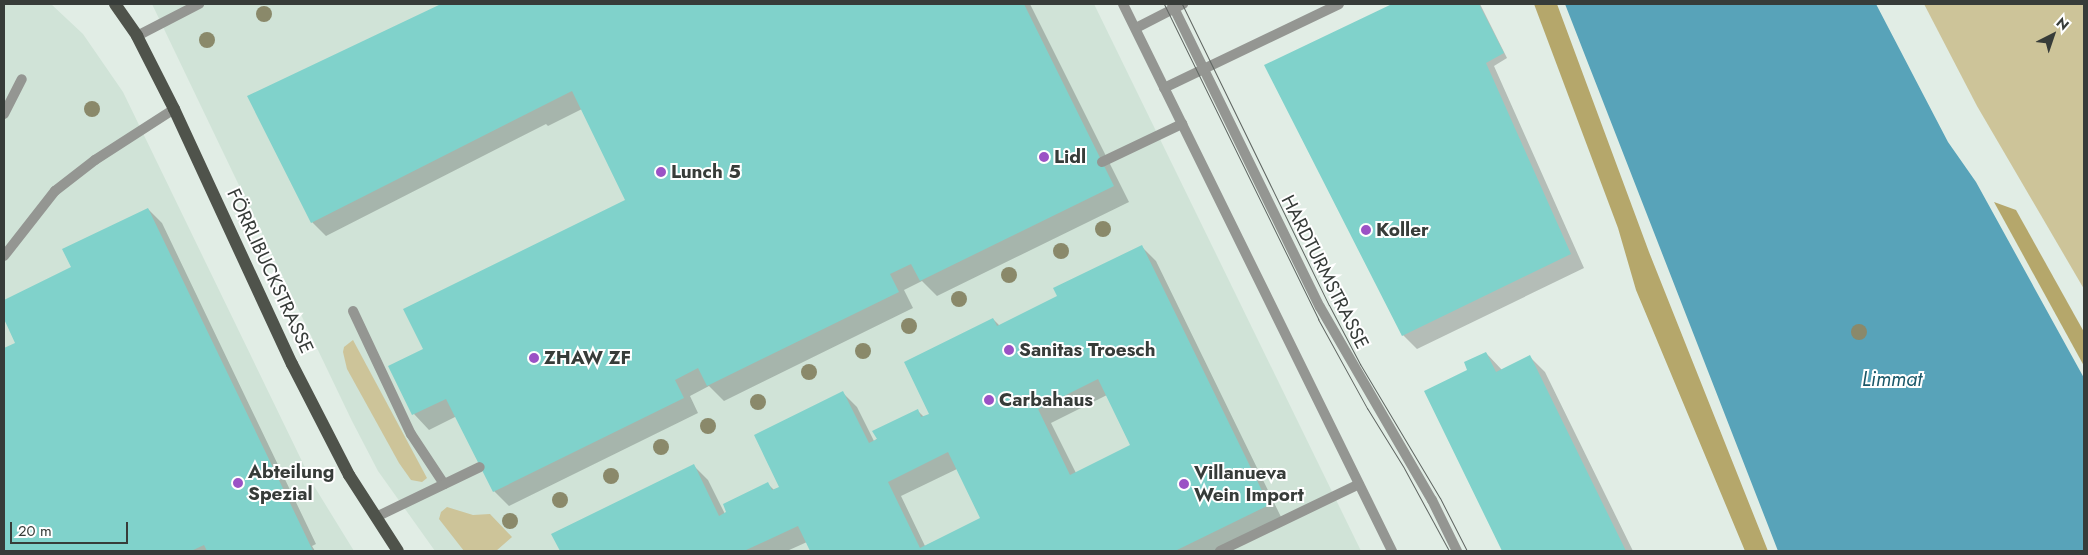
<!DOCTYPE html>
<meta charset="utf-8">
<style>
body{margin:0}
#map{position:relative;width:2088px;height:555px;overflow:hidden;background:#e1ede5;font-family:Jost,sans-serif}
div>[style]{position:absolute}
[style*='--x']{left:calc(var(--x)*1px);top:calc(var(--y)*1px);width:calc(var(--w)*1px);rotate:calc(var(--a)*1deg)}
.built>*{inset:0;background:#d0e3d7}
.green>*{inset:0;background:#cdc499}
.forest>*{inset:0;background:#b5a76b}
.water>*{inset:0;background:#58a3b9}
.shadow>*{inset:0;background:#0003}
.building>*{inset:0;background:#80d2cb}
.service>*{height:10px;margin:-5px;padding:0 5px;transform-origin:5px;border-radius:5px;background:#949692}
.minor>*{height:10px;margin:-5px;padding:0 5px;transform-origin:5px;border-radius:5px;background:#949692}
.primary>*{height:12px;margin:-6px;padding:0 6px;transform-origin:6px;border-radius:6px;background:#4f534b}
.tram>*{height:1px;margin:-0.5px;padding:0 0.5px;transform-origin:0.5px;border-radius:0.5px;background:#606662}
.trees>*{width:16px;height:16px;margin:-8px;border-radius:50%;background:#8a896a}
.dots>*{width:14px;height:14px;translate:-50% -50%;box-sizing:border-box;border:2px solid #fff;border-radius:50%}
span{translate:-50% -50%;white-space:nowrap;text-align:center;line-height:1.15;-webkit-text-stroke:4px #fff;paint-order:stroke}
.poi-label{font-size:19px;color:#373c39;font-weight:700}
.left{translate:0 -50%;text-align:left}
.street-label{font-size:19px;color:#373c39}
.water-label{font-size:20px;color:#1a5869;font-style:italic}
.frame{position:absolute;inset:0;border:5px solid #373c39;pointer-events:none}
.north{position:absolute;left:2028px;top:10px;width:50px;height:50px;-webkit-text-stroke:4px #fff;paint-order:stroke;rotate:41deg;font-size:14px;font-weight:700;line-height:20px;text-align:center;color:#373c39}
.north::after{content:'';display:block;margin:auto;width:18px;height:22px;background:#373c39;clip-path:polygon(50% 0,100% 100%,50% 72%,0 100%)}
.scale{position:absolute;left:10px;top:522px;width:118px;height:22px;box-sizing:border-box;border:2px solid #373c39;border-top:0;padding-left:6px;font-size:15px;line-height:18px;white-space:nowrap;color:#373c39;-webkit-text-stroke:4px #fff;paint-order:stroke}
</style>
<div id="map">
<div class="built">
<i style="clip-path:polygon(4px 4px,51px 4px,83px 34px,123px 92px,314px 486px,354px 551px,4px 551px)"></i>
<i style="clip-path:polygon(152px 4px,1094px 4px,1361px 551px,435px 551px,378px 471px,352px 421px)"></i>
</div>
<div class="green">
<i style="clip-path:polygon(1924px 4px,2084px 4px,2084px 289px,1977px 106px)"></i>
<i style="clip-path:polygon(353px 340px,427px 478px,422px 482px,411px 480px,399px 463px,347px 369px,343px 352px,344px 347px)"></i>
<i style="clip-path:polygon(447px 507px,473px 515px,490px 514px,512px 537px,496px 551px,464px 551px,439px 519px,441px 512px)"></i>
</div>
<div class="forest">
<i style="clip-path:polygon(1534px 4px,1557px 4px,1649px 252px,1768px 551px,1745px 551px,1636px 290px,1618px 228px)"></i>
<i style="clip-path:polygon(1994px 202px,2016px 210px,2084px 332px,2084px 366px)"></i>
</div>
<div class="water">
<i style="clip-path:polygon(1565px 4px,1876px 4px,1948px 142px,1976px 182px,2084px 378px,2084px 551px,1778px 551px)"></i>
</div>
<div class="shadow">
<i style="clip-path:polygon(443px 4px,1030px 4px,1129px 202px,937px 296px,922px 281px,904px 290px,913px 308px,724px 401px,709px 386px,690px 396px,698px 413px,509px 506px,494px 491px,457px 416px,429px 430px,414px 414px,390px 367px,424px 350px,627px 200px,582px 109px,548px 126px,546px 124px,326px 236px,312px 222px,249px 97px)"></i>
<i style="clip-path:polygon(1395px 4px,1480px 4px,1507px 58px,1494px 66px,1584px 268px,1417px 349px,1403px 335px,1266px 66px)"></i>
<i style="clip-path:polygon(148px 209px,162px 223px,316px 544px,312px 546px,315px 551px,4px 551px,4px 350px,17px 343px,4px 316px,4px 301px,73px 268px)"></i>
<i style="clip-path:polygon(evenodd,1142px 247px,1156px 261px,1282px 519px,1217px 551px,812px 551px,807px 542px,787px 551px,561px 551px,553px 534px,694px 466px,708px 480px,725px 514px,768px 484px,774px 490px,781px 487px,843px 393px,857px 407px,874px 441px,917px 410px,924px 417px,931px 414px,993px 319px,1000px 326px,1059px 297px,1142px 247px,1107px 395px,1132px 446px,1076px 473px,1051px 423px,1107px 395px,1142px 247px,957px 469px,982px 519px,925px 546px,901px 496px,957px 469px)"></i>
<i style="clip-path:polygon(1486px 353px,1502px 370px,1530px 357px,1545px 372px,1633px 551px,1503px 551px,1426px 392px,1469px 371px)"></i>
</div>
<div class="building">
<i style="clip-path:polygon(441px 4px,1024px 4px,1114px 186px,920px 281px,911px 264px,890px 274px,899px 292px,707px 386px,698px 368px,675px 380px,684px 398px,493px 492px,446px 399px,412px 415px,388px 366px,423px 349px,403px 309px,625px 200px,572px 91px,311px 223px,247px 96px)"></i>
<i style="clip-path:polygon(1392px 4px,1479px 4px,1504px 53px,1486px 63px,1571px 254px,1402px 336px,1264px 65px)"></i>
<i style="clip-path:polygon(148px 208px,303px 530px,313px 551px,207px 551px,204px 545px,191px 551px,4px 551px,4px 348px,15px 343px,4px 319px,4px 300px,71px 267px,62px 249px)"></i>
<i style="clip-path:polygon(evenodd,1142px 245px,1269px 505px,1175px 551px,810px 551px,798px 526px,744px 551px,560px 551px,551px 534px,694px 464px,719px 516px,726px 512px,723px 504px,768px 482px,772px 490px,779px 487px,754px 435px,843px 391px,869px 443px,877px 439px,872px 431px,918px 409px,921px 417px,929px 414px,904px 362px,993px 318px,997px 326px,1057px 296px,1053px 288px,1142px 245px,1098px 379px,1130px 445px,1070px 475px,1038px 409px,1098px 379px,1142px 245px,948px 452px,980px 518px,920px 548px,888px 482px,948px 452px)"></i>
<i style="clip-path:polygon(1486px 352px,1496px 372px,1530px 355px,1626px 551px,1502px 551px,1424px 391px,1467px 370px,1464px 362px)"></i>
</div>
<div class="service">
<i style="--x:1172;--y:4;--w:337;--a:64"></i>
<i style="--x:1320;--y:307;--w:223;--a:59.9"></i>
<i style="--x:1432;--y:500;--w:57;--a:63.9"></i>
<i style="--x:1136;--y:28;--w:53;--a:-27.1"></i>
<i style="--x:137;--y:36;--w:70;--a:-27.3"></i>
<i style="--x:1164;--y:88;--w:194;--a:-25.6"></i>
<i style="--x:4;--y:114;--w:39;--a:-63"></i>
<i style="--x:1102;--y:162;--w:89;--a:-25.4"></i>
<i style="--x:4;--y:256;--w:83;--a:-51.9"></i>
<i style="--x:55;--y:191;--w:51;--a:-37.8"></i>
<i style="--x:95;--y:160;--w:94;--a:-32.8"></i>
<i style="--x:353;--y:311;--w:136;--a:64.8"></i>
<i style="--x:411;--y:434;--w:60;--a:56.6"></i>
<i style="--x:376;--y:517;--w:115;--a:-25.7"></i>
<i style="--x:1220;--y:551;--w:154;--a:-25.7"></i>
</div>
<div class="minor">
<i style="--x:1123;--y:4;--w:610;--a:63.81"></i>
</div>
<div class="primary">
<i style="--x:115;--y:4;--w:39;--a:55"></i>
<i style="--x:137;--y:36;--w:82;--a:63.1"></i>
<i style="--x:174;--y:109;--w:281;--a:65.2"></i>
<i style="--x:292;--y:364;--w:125;--a:62.8"></i>
<i style="--x:349;--y:475;--w:90;--a:57.2"></i>
</div>
<div class="tram">
<i style="--x:1164;--y:4;--w:351;--a:63.9"></i>
<i style="--x:1318;--y:319;--w:102;--a:61.2"></i>
<i style="--x:1367;--y:408;--w:70;--a:58.3"></i>
<i style="--x:1404;--y:468;--w:94;--a:61.5"></i>
<i style="--x:1182;--y:4;--w:335;--a:64"></i>
<i style="--x:1329;--y:305;--w:67;--a:62.3"></i>
<i style="--x:1360;--y:364;--w:156;--a:59.2"></i>
<i style="--x:1440;--y:498;--w:59;--a:63"></i>
</div>
<div class="trees">
<i style="left:264px;top:14px"></i>
<i style="left:207px;top:40px"></i>
<i style="left:92px;top:109px"></i>
<i style="left:1103px;top:229px"></i>
<i style="left:1061px;top:251px"></i>
<i style="left:1009px;top:275px"></i>
<i style="left:959px;top:299px"></i>
<i style="left:909px;top:326px"></i>
<i style="left:1859px;top:332px"></i>
<i style="left:863px;top:351px"></i>
<i style="left:809px;top:372px"></i>
<i style="left:758px;top:402px"></i>
<i style="left:708px;top:426px"></i>
<i style="left:661px;top:447px"></i>
<i style="left:611px;top:476px"></i>
<i style="left:560px;top:500px"></i>
<i style="left:510px;top:521px"></i>
</div>
<div class="dots">
<i style="left:1044px;top:157px;background:#9b52c5"></i>
<i style="left:661px;top:172px;background:#9b52c5"></i>
<i style="left:1366px;top:230px;background:#9b52c5"></i>
<i style="left:1009px;top:350px;background:#9b52c5"></i>
<i style="left:534px;top:358px;background:#9b52c5"></i>
<i style="left:989px;top:400px;background:#9b52c5"></i>
<i style="left:238px;top:483px;background:#9b52c5"></i>
<i style="left:1184px;top:484px;background:#9b52c5"></i>
</div>
<div class="poi-label">
<span class="left" style="left:1054px;top:157px">Lidl</span>
<span class="left" style="left:671px;top:172px">Lunch 5</span>
<span class="left" style="left:1376px;top:230px">Koller</span>
<span class="left" style="left:1019px;top:350px">Sanitas Troesch</span>
<span class="left" style="left:544px;top:358px">ZHAW ZF</span>
<span class="left" style="left:999px;top:400px">Carbahaus</span>
<span class="left" style="left:248px;top:483px">Abteilung<br>Spezial</span>
<span class="left" style="left:1194px;top:484px">Villanueva<br>Wein Import</span>
</div>
<div class="street-label">
<span style="left:270px;top:271px;rotate:65deg">FÖRRLIBUCKSTRASSE</span>
<span style="left:1325px;top:272px;rotate:63deg">HARDTURMSTRASSE</span>
</div>
<div class="water-label">
<span style="left:1892px;top:379px">Limmat</span>
</div>
<div class="frame"></div>
<div class="north">N</div>
<div class="scale">20 m</div>
</div>
